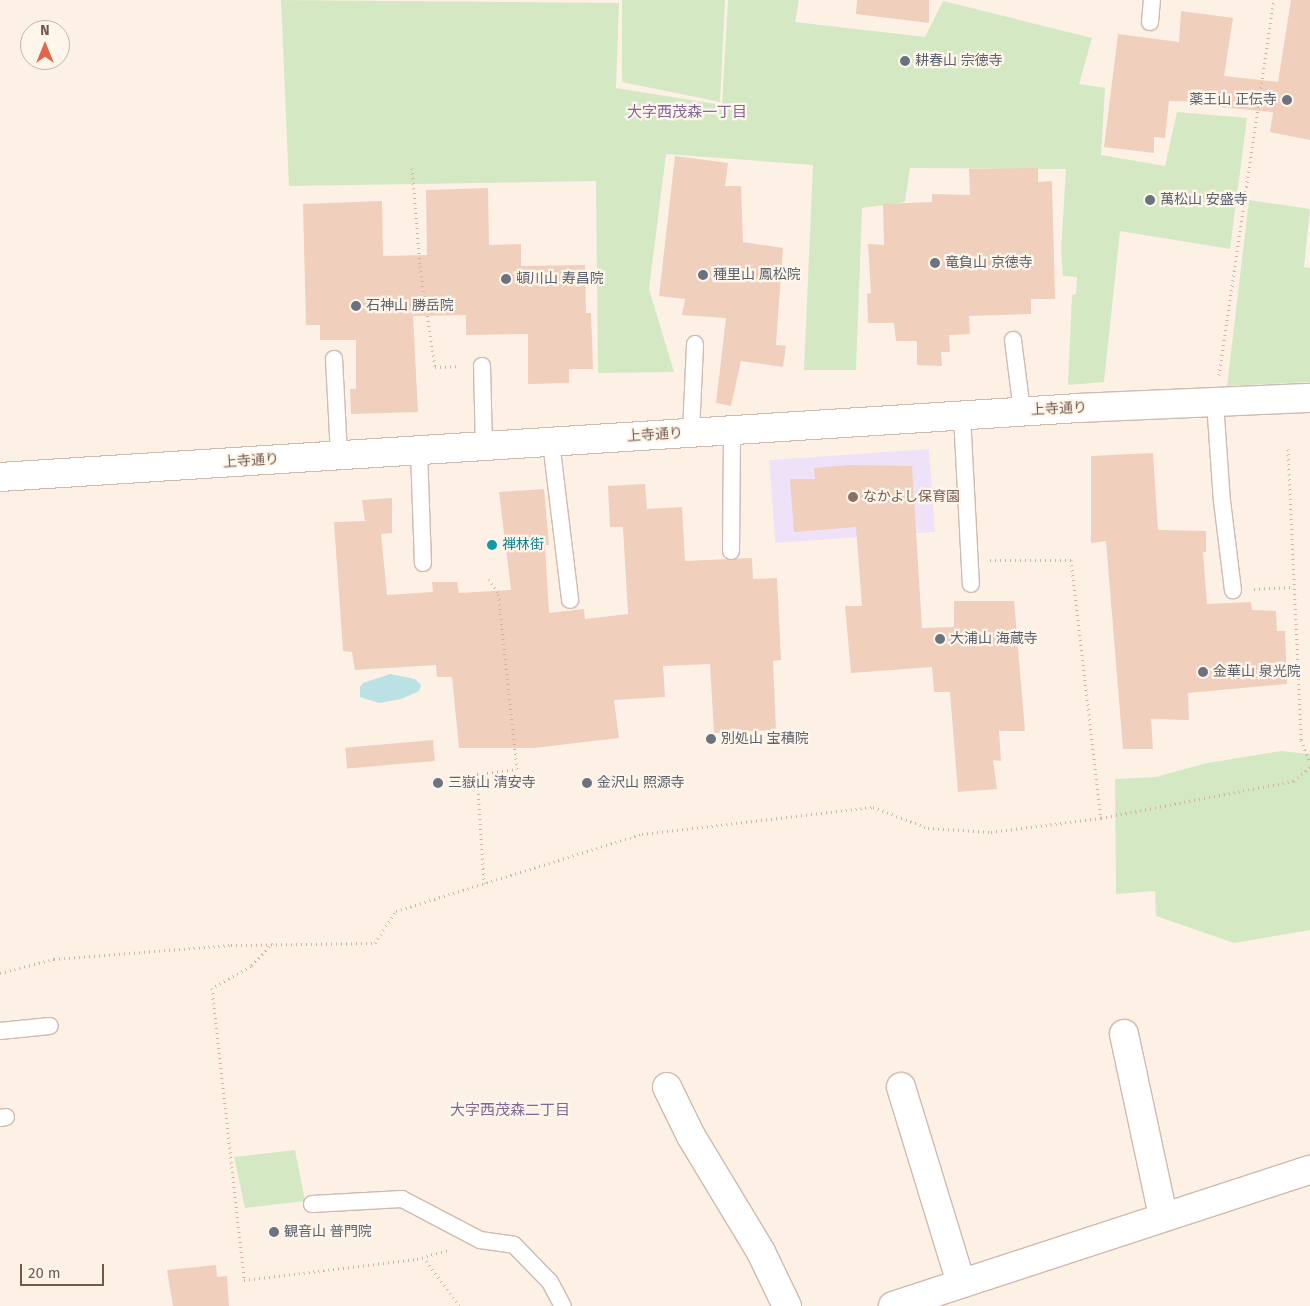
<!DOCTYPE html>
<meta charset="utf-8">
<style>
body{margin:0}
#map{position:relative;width:1310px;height:1306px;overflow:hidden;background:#fcf1e4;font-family:"Fira Sans","Noto Sans JP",sans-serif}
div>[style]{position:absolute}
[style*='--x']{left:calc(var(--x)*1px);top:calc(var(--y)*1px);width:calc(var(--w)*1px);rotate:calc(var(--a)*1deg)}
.education>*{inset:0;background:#eee1f8;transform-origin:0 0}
.green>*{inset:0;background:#d4e9c3}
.water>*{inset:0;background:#bae1e4}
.building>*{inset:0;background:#f0cfbd;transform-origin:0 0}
.path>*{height:3px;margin-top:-1.5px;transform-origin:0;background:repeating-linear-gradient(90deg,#d5b2a0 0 1px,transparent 0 5px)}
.roads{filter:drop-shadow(1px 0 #cfbbae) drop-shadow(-1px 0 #cfbbae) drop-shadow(0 1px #cfbbae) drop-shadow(0 -1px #cfbbae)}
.lane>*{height:16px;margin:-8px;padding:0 8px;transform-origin:8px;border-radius:8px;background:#fff}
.street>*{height:28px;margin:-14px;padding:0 14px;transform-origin:14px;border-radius:14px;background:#fff}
.secondary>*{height:28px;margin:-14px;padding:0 14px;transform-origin:14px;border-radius:14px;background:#fff}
.dots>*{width:14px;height:14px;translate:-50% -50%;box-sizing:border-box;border:2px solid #fef6eb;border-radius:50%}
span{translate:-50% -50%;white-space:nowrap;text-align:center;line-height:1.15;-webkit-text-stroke:4.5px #fef6eb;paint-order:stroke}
.worship-label{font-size:14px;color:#5b616d}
.left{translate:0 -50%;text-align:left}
.right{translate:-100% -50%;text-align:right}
.street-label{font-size:14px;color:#73574b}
.education-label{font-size:14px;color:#785e54}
.culture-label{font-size:14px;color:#0d838f}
.neighbourhood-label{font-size:15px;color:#846697}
.north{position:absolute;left:20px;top:20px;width:50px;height:50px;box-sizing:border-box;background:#fef6eb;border:1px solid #c6b6ab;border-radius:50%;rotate:0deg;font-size:14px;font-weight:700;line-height:20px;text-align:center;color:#73574b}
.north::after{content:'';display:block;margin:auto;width:18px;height:22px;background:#e2664d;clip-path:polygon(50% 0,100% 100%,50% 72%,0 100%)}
.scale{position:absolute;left:20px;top:1264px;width:84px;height:22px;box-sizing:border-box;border:2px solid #73574b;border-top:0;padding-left:6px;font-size:15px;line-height:18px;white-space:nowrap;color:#73574b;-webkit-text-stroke:4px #fef6eb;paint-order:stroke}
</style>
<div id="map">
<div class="education">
<i style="left:929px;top:449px;width:83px;height:160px;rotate:86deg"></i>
</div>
<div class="green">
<i style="clip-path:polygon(281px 0,619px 3px,616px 88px,722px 105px,728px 0,799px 0,795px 22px,925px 37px,943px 1px,1092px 38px,1079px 84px,1105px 88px,1101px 155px,1165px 166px,1177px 112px,1247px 118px,1230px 249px,1120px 231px,1104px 382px,1068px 385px,1072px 295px,1076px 294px,1077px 277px,1063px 276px,1061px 250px,1066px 169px,910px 168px,905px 202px,862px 208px,856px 370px,804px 370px,813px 165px,666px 154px,649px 289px,674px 372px,598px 373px,596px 181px,289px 186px)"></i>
<i style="clip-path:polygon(622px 0,725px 0,720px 102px,622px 82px)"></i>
<i style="clip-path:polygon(1249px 200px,1310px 209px,1304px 267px,1310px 268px,1310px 382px,1227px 386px)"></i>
<i style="clip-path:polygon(1281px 751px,1310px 754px,1310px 930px,1234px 943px,1156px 916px,1155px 891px,1116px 894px,1115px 779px,1156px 777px,1207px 763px)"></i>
<i style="clip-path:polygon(295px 1150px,305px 1201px,245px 1208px,234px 1157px)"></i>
</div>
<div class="water">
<i style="clip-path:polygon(390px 674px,415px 679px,421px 685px,419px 691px,401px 699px,379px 703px,360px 697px,360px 687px,363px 683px)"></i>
</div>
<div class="building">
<i style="clip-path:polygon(857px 0,929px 0,929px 23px,856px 14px)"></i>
<i style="clip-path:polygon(1291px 0,1310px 0,1310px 140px,1270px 132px,1273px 112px,1219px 107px,1219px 102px,1169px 101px,1165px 138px,1154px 137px,1154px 153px,1104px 147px,1118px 34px,1179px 42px,1181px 11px,1233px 18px,1224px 76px,1278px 82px)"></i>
<i style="clip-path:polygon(675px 156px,728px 163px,725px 186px,741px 186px,743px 242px,783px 248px,776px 345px,786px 346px,783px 367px,741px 361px,731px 406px,716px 403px,726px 318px,682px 315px,685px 299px,659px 296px)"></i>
<i style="clip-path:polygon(1038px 168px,1038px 182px,1052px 181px,1055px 299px,1031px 299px,1031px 314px,969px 316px,970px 334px,949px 335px,950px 352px,941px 352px,942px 366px,917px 365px,917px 341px,896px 341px,894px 323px,868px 323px,867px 294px,871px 293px,868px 244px,884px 245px,883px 204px,932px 202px,932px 194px,970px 195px,969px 169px)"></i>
<i style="clip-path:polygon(488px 188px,489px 245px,521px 244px,521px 266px,585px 265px,586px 313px,591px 313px,593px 369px,569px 369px,569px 383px,528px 384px,528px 334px,466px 335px,466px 315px,413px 316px,418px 412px,351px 414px,350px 389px,356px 389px,356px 340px,320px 340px,320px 325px,306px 325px,303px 204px,382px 201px,383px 256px,427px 255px,426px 190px)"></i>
<i style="clip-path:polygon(1153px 453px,1158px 530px,1206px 531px,1206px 552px,1203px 552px,1207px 604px,1251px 602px,1252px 610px,1276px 611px,1277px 631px,1285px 631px,1287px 684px,1188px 693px,1189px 720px,1151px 719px,1153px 749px,1123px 749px,1106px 541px,1091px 543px,1091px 456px)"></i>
<i style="clip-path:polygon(849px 465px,912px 466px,922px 628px,954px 627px,954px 601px,1014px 601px,1025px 731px,999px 731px,1001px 761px,993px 760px,997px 789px,958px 792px,950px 692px,934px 692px,932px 667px,851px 673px,845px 606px,862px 606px,856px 527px,794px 532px,790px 479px,815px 479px,814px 468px)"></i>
<i style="clip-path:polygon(645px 484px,647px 509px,682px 507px,685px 561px,752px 558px,753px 579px,777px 578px,781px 660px,773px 661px,776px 730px,714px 733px,710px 664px,663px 666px,665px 697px,614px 700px,619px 738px,534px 748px,459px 748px,452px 677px,437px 677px,436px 665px,355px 670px,352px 652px,343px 651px,334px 522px,365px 521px,362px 500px,392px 498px,392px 533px,381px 534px,387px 595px,433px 592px,432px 582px,457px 582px,459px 593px,511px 590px,499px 492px,544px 489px,549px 545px,545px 545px,549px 613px,584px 609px,585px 619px,628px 614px,623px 527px,610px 527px,608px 486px)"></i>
<i style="left:433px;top:740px;width:21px;height:88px;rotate:85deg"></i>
<i style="clip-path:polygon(216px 1265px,217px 1277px,227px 1276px,229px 1306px,173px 1306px,167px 1270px)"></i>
</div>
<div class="path">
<i style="--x:412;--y:168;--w:98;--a:85.3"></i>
<i style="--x:420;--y:266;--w:102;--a:81.6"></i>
<i style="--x:435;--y:367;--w:24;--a:-2"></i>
<i style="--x:1219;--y:375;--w:379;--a:-81.7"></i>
<i style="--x:1288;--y:449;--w:291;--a:87.4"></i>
<i style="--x:1301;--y:740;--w:24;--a:68"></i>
<i style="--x:990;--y:560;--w:81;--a:0"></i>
<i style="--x:1071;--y:560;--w:260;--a:83.4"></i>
<i style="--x:1254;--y:589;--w:39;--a:-3"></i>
<i style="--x:484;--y:884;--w:110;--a:-93.6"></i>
<i style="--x:477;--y:774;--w:40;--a:-7.1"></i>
<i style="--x:517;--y:769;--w:178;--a:-96.1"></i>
<i style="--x:498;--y:592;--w:16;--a:-125"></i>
<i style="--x:273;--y:943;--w:32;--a:134"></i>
<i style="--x:251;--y:966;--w:45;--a:150.6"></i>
<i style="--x:212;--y:988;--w:294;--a:83.7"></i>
<i style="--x:244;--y:1280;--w:174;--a:-6.9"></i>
<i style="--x:417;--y:1259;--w:32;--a:-16"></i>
<i style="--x:0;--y:973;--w:56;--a:-14.5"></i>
<i style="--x:54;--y:959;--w:178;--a:-4.5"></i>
<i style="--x:231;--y:945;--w:144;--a:-0.8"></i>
<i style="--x:375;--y:943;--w:38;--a:-57"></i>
<i style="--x:396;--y:911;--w:258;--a:-17.4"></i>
<i style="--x:642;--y:834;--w:233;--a:-6.7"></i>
<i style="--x:873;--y:807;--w:59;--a:20.9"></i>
<i style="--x:928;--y:828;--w:63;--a:3.6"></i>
<i style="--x:991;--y:832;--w:111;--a:-7.3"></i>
<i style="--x:1101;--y:818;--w:197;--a:-10.9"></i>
<i style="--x:1294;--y:781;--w:21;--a:-41"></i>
<i style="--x:426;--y:1261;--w:56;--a:53.7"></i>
</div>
<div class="roads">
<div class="lane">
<i style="--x:1150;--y:22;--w:22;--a:-85"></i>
<i style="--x:1013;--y:340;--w:72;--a:82.8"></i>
<i style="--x:334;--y:359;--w:96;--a:87"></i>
<i style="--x:482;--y:366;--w:80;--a:88.6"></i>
<i style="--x:1215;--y:402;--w:99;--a:86"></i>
<i style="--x:1222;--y:501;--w:90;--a:83"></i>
<i style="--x:962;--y:415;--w:169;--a:87"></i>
<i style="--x:691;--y:433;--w:89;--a:-87.4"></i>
<i style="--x:551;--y:442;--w:159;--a:83.1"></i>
<i style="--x:419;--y:450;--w:113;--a:88"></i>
<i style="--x:731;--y:551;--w:121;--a:-89.5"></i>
<i style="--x:0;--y:1031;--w:50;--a:-5.7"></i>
<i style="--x:0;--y:1118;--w:6;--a:-9"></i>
<i style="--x:312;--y:1204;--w:90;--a:-3.2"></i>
<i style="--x:402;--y:1199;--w:88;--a:27.7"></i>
<i style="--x:480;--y:1240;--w:34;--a:8"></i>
<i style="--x:514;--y:1245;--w:52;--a:45.8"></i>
<i style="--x:550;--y:1282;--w:27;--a:62"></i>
</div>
<div class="street">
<i style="--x:1124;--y:1034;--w:186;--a:77.9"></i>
<i style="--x:667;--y:1087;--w:55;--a:63.9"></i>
<i style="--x:691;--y:1136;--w:135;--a:58.9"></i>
<i style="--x:761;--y:1252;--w:60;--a:64.3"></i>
<i style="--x:901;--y:1087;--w:205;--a:73"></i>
<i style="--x:893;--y:1306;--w:439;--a:-18.1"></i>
</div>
<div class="secondary">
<i style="--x:0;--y:477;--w:1082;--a:-3.66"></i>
<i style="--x:1080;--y:408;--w:230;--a:-2.5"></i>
</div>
</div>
<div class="dots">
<i style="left:905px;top:61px;background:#6b7280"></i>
<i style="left:1287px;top:100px;background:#6b7280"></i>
<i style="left:1150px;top:200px;background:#6b7280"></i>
<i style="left:935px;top:263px;background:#6b7280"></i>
<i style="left:703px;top:275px;background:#6b7280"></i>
<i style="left:506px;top:279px;background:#6b7280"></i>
<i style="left:356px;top:306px;background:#6b7280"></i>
<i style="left:853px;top:497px;background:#8d6e63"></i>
<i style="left:492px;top:545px;background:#0f9aa8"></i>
<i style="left:940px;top:639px;background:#6b7280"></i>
<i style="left:1203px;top:672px;background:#6b7280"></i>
<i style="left:711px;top:739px;background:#6b7280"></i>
<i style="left:438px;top:783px;background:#6b7280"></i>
<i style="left:587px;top:783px;background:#6b7280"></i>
<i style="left:274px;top:1232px;background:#6b7280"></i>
</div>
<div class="worship-label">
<span class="left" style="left:915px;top:61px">耕春山 宗徳寺</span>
<span class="right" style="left:1277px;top:100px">薬王山 正伝寺</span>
<span class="left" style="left:1160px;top:200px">萬松山 安盛寺</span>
<span class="left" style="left:945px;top:263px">竜負山 京徳寺</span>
<span class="left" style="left:713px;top:275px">種里山 鳳松院</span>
<span class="left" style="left:516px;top:279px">頓川山 寿昌院</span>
<span class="left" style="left:366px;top:306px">石神山 勝岳院</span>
<span class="left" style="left:950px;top:639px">大浦山 海蔵寺</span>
<span class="left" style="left:1213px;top:672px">金華山 泉光院</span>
<span class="left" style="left:721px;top:739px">別処山 宝積院</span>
<span class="left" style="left:448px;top:783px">三嶽山 清安寺</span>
<span class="left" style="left:597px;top:783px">金沢山 照源寺</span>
<span class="left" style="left:284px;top:1232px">観音山 普門院</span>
</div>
<div class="street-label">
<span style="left:1059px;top:409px;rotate:-3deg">上寺通り</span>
<span style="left:655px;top:435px;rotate:-4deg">上寺通り</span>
<span style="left:251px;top:461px;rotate:-4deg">上寺通り</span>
</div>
<div class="education-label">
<span class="left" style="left:863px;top:497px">なかよし保育園</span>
</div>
<div class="culture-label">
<span class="left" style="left:502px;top:545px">禅林街</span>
</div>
<div class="neighbourhood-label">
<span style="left:687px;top:113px">大字西茂森一丁目</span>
<span style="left:510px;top:1111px">大字西茂森二丁目</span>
</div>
<div class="north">N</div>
<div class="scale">20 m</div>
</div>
